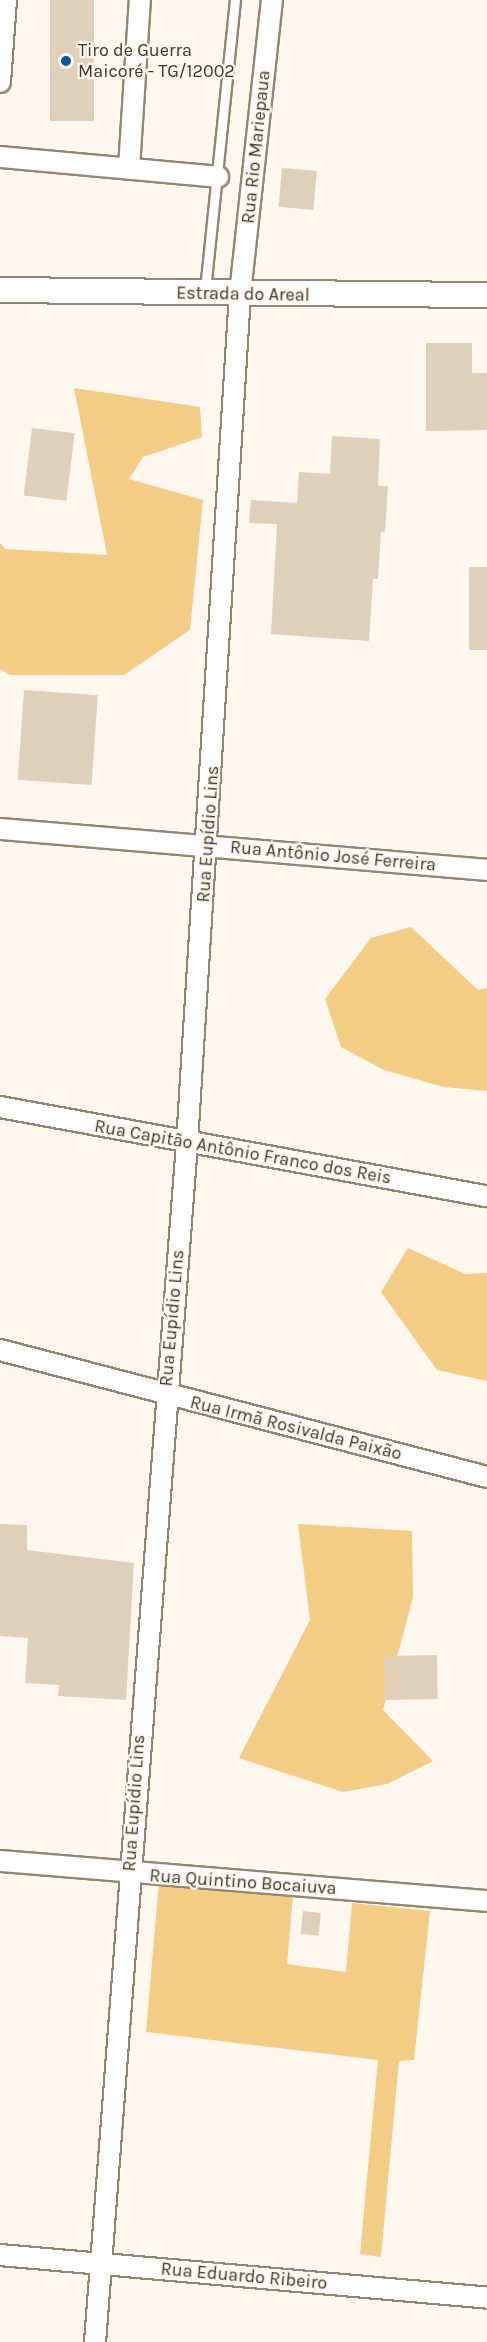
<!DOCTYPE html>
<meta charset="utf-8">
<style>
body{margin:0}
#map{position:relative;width:487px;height:2342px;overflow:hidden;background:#fdf7ed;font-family:Karla,sans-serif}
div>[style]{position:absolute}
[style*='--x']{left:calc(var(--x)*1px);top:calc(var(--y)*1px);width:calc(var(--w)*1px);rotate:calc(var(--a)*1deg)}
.green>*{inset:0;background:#f4cc84}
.building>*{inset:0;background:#dfd1b9;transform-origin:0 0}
.roads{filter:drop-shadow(2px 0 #938670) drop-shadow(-2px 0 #938670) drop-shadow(0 2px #938670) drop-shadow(0 -2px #938670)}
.service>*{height:9px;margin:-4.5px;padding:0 4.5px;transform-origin:4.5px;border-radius:4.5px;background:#fff}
.minor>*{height:20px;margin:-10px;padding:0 10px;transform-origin:10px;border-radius:10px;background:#fff}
.tertiary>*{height:24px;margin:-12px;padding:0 12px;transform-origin:12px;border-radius:12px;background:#fff}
.dots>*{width:16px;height:16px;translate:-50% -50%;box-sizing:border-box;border:3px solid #fdf7ed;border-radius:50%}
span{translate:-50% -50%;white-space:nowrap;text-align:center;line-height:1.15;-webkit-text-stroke:4.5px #fdf7ed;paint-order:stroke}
.poi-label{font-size:18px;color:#3c372d}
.left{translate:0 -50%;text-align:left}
.street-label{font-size:18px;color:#3c372d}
</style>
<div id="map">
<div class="green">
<i style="clip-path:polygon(74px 388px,200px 407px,202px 437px,143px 457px,129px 479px,203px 500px,190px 630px,124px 675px,10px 675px,0 669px,0 543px,5px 549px,107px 555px)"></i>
<i style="clip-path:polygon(411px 927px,478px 990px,487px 988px,487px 1091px,444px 1087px,384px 1070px,341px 1047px,325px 999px,371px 938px)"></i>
<i style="clip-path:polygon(408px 1248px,465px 1274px,487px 1273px,487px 1381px,437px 1370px,381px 1292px)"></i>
<i style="clip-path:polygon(298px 1524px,412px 1531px,413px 1597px,383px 1710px,433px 1761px,387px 1784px,343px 1792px,239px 1758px,310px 1620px)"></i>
<i style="clip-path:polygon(159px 1882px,293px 1895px,287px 1964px,346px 1972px,352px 1903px,430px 1911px,414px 2060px,399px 2061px,381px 2257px,360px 2254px,378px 2060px,146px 2032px)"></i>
</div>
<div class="building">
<i style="left:50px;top:0;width:44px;height:121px"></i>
<i style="left:282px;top:168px;width:35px;height:39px;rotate:5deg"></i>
<i style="clip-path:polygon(426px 343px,472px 343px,472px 373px,487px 373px,487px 430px,426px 431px)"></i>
<i style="left:32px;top:428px;width:43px;height:68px;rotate:7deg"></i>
<i style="clip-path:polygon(332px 436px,380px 439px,378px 486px,388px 486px,385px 532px,381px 532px,378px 579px,373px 579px,369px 641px,271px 634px,277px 524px,249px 523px,251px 500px,297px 503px,299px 472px,330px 474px)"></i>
<i style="left:469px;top:567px;width:18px;height:83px"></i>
<i style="left:24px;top:690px;width:74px;height:90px;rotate:4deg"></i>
<i style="clip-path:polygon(0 1524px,27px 1525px,27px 1550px,134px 1563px,126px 1700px,58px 1696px,59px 1685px,25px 1683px,28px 1638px,0 1636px)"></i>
<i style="left:437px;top:1655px;width:44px;height:53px;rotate:89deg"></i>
<i style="left:303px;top:1911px;width:18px;height:23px;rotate:6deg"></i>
</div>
<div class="roads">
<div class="service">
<i style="--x:205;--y:290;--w:292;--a:-84.1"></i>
</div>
<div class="minor">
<i style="--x:0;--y:82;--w:82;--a:-85.8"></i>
<i style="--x:0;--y:157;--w:219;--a:5.2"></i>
<i style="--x:129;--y:168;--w:168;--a:-86.3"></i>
<i style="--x:0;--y:829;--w:489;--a:4.8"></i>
<i style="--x:0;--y:1107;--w:495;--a:10.4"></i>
<i style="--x:0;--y:1350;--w:503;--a:14.62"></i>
<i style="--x:0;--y:1861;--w:489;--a:4.7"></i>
<i style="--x:0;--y:2255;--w:489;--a:5"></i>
<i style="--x:95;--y:2342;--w:1203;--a:-85.61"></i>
<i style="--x:187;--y:1143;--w:851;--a:-86.43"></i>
<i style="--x:240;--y:294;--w:296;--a:-83.8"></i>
</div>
<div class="tertiary">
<i style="--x:0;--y:290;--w:487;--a:0.6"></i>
</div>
</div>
<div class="dots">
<i style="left:66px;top:61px;background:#0257a5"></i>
</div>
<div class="poi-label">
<span class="left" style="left:78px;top:61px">Tiro de Guerra<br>Maicoré - TG/12002</span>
</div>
<div class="street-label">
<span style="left:256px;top:147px;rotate:-84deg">Rua Rio Mariepaua</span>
<span style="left:243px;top:294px;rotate:1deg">Estrada do Areal</span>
<span style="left:208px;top:834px;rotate:-86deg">Rua Eupídio Lins</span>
<span style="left:333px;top:856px;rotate:5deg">Rua Antônio José Ferreira</span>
<span style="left:243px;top:1152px;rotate:10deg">Rua Capitão Antônio Franco dos Reis</span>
<span style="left:172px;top:1318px;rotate:-85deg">Rua Eupídio Lins</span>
<span style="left:296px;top:1428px;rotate:14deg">Rua Irmã Rosivalda Paixão</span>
<span style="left:134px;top:1803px;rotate:-86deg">Rua Eupídio Lins</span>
<span style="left:243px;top:1882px;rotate:4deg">Rua Quintino Bocaiuva</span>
<span style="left:244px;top:2276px;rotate:5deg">Rua Eduardo Ribeiro</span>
</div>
</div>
